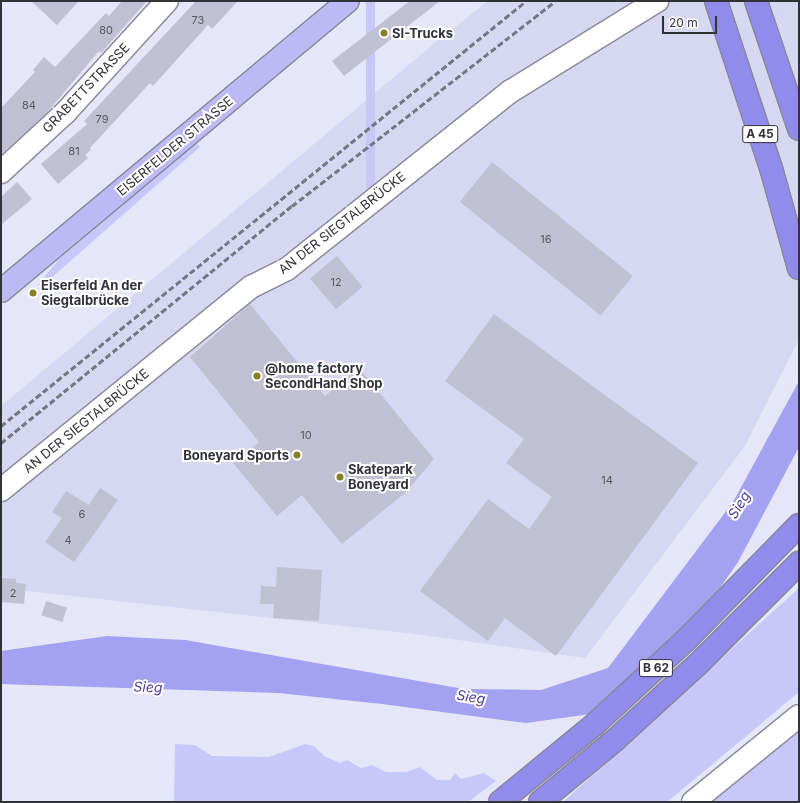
<!DOCTYPE html>
<meta charset="utf-8">
<style>
body{margin:0}
#map{position:relative;width:800px;height:803px;overflow:hidden;background:#e6e6f9;font-family:Inter,sans-serif}
div>[style]{position:absolute}
[style*='--x']{left:calc(var(--x)*1px);top:calc(var(--y)*1px);width:calc(var(--w)*1px);rotate:calc(var(--a)*1deg)}
.built>*{inset:0;background:#d6d7f0}
.green>*{inset:0;background:#c7c7f9;transform-origin:0 0}
.water>*{inset:0;background:#a4a1f0}
.building>*{inset:0;background:#bfc0d2;transform-origin:0 0}
.roads{filter:drop-shadow(1px 0 #868798) drop-shadow(-1px 0 #868798) drop-shadow(0 1px #868798) drop-shadow(0 -1px #868798)}
.minor>*{height:22px;margin:-11px;padding:0 11px;transform-origin:11px;border-radius:11px;background:#fff}
.major>*{height:22px;margin:-11px;padding:0 11px;transform-origin:11px;border-radius:11px;background:#bdb9f4}
.highway>*{height:22px;margin:-11px;padding:0 11px;transform-origin:11px;border-radius:11px;background:#918bec}
.rail>*{height:3px;margin-top:-1.5px;transform-origin:0;background:repeating-linear-gradient(90deg,#767681 0 6px,transparent 0 9px)}
.dots>*{width:11px;height:11px;translate:-50% -50%;box-sizing:border-box;border:2px solid #fff;border-radius:50%}
span{translate:-50% -50%;white-space:nowrap;text-align:center;line-height:1.15;-webkit-text-stroke:4px #fff;paint-order:stroke}
.number-label{font-size:11px;color:#55565f}
.number-label span{-webkit-text-stroke-width:0}
.shield-label span{padding:1px 3px;background:#fff;border:1px solid;border-radius:3px;-webkit-text-stroke-width:0}
.shield-label{font-size:12px;color:#323239;font-weight:700}
.poi-label{font-size:13px;color:#323239;font-weight:700}
.left{translate:0 -50%;text-align:left}
.right{translate:-100% -50%;text-align:right}
.street-label{font-size:13px;color:#323239}
.water-label{font-size:14px;color:#4c409b;font-style:italic}
.frame{position:absolute;inset:0;border:2px solid #323239;pointer-events:none}
.scale{position:absolute;left:662px;top:16px;width:55px;height:18px;box-sizing:border-box;border:2px solid #323239;border-top:0;padding-left:5px;font-size:12px;line-height:14px;white-space:nowrap;color:#323239;-webkit-text-stroke:3px #fff;paint-order:stroke}
</style>
<div id="map">
<div class="built">
<i style="clip-path:polygon(488px 1px,799px 1px,799px 339px,745px 446px,585px 658px,416px 634px,1px 588px,1px 406px,436px 42px)"></i>
</div>
<div class="green">
<i style="left:366px;top:1px;width:9px;height:188px"></i>
<i style="clip-path:polygon(196px 143px,200px 147px,42px 286px,38px 285px,58px 260px)"></i>
<i style="clip-path:polygon(799px 588px,799px 692px,667px 802px,563px 802px)"></i>
<i style="clip-path:polygon(799px 727px,799px 802px,708px 802px)"></i>
<i style="clip-path:polygon(175px 744px,195px 745px,212px 756px,269px 757px,305px 744px,314px 746px,324px 756px,340px 763px,347px 760px,361px 768px,372px 765px,386px 772px,406px 772px,420px 767px,437px 780px,450px 780px,455px 773px,461px 779px,484px 773px,496px 781px,468px 802px,174px 802px)"></i>
</div>
<div class="water">
<i style="clip-path:polygon(799px 381px,799px 447px,738px 562px,680px 645px,605px 712px,526px 723px,382px 704px,279px 693px,1px 684px,1px 651px,107px 636px,185px 640px,464px 689px,541px 690px,608px 668px,733px 502px)"></i>
</div>
<div class="building">
<i style="clip-path:polygon(31px 1px,79px 1px,57px 25px)"></i>
<i style="clip-path:polygon(122px 1px,147px 1px,101px 53px,99px 51px,45px 115px,1px 155px,1px 108px,35px 72px,33px 70px,44px 57px,55px 67px,106px 13px,109px 16px)"></i>
<i style="clip-path:polygon(196px 1px,238px 1px,212px 29px,208px 25px,153px 86px,150px 83px,90px 148px,91px 150px,85px 155px,88px 158px,58px 184px,41px 164px,87px 124px,84px 121px)"></i>
<i style="clip-path:polygon(410px 1px,440px 1px,344px 76px,332px 61px)"></i>
<i style="left:492px;top:162px;width:181px;height:51px;rotate:39deg"></i>
<i style="clip-path:polygon(17px 182px,32px 199px,1px 225px,1px 197px)"></i>
<i style="left:337px;top:256px;width:40px;height:35px;rotate:50deg"></i>
<i style="clip-path:polygon(250px 304px,325px 396px,359px 368px,434px 459px,405px 493px,342px 544px,302px 495px,277px 516px,233px 463px,259px 442px,190px 357px)"></i>
<i style="clip-path:polygon(494px 314px,698px 463px,556px 656px,505px 618px,488px 641px,420px 591px,488px 499px,529px 529px,552px 497px,506px 463px,524px 439px,445px 381px)"></i>
<i style="clip-path:polygon(100px 488px,118px 500px,74px 562px,45px 542px,62px 518px,52px 512px,66px 491px,89px 505px)"></i>
<i style="clip-path:polygon(277px 567px,322px 570px,319px 621px,273px 618px,274px 604px,260px 604px,261px 586px,276px 587px)"></i>
<i style="clip-path:polygon(1px 578px,16px 579px,16px 583px,26px 584px,24px 604px,1px 602px)"></i>
<i style="left:46px;top:601px;width:22px;height:15px;rotate:18deg"></i>
</div>
<div class="roads">
<div class="minor">
<i style="--x:1;--y:172;--w:87;--a:-42.7"></i>
<i style="--x:65;--y:113;--w:151;--a:-47.7"></i>
<i style="--x:1;--y:490;--w:322;--a:-39.1"></i>
<i style="--x:251;--y:287;--w:40;--a:-26.6"></i>
<i style="--x:287;--y:269;--w:286;--a:-38.5"></i>
<i style="--x:511;--y:91;--w:172;--a:-31.7"></i>
<i style="--x:693;--y:802;--w:136;--a:-39.1"></i>
</div>
<div class="major">
<i style="--x:1;--y:291;--w:452;--a:-39.9"></i>
</div>
<div class="highway">
<i style="--x:716;--y:1;--w:176;--a:71.8"></i>
<i style="--x:771;--y:168;--w:104;--a:74.4"></i>
<i style="--x:756;--y:1;--w:135;--a:71.4"></i>
<i style="--x:500;--y:802;--w:123;--a:-39.4"></i>
<i style="--x:595;--y:724;--w:124;--a:-42.7"></i>
<i style="--x:686;--y:640;--w:161;--a:-45.5"></i>
<i style="--x:540;--y:802;--w:97;--a:-39.6"></i>
<i style="--x:615;--y:740;--w:113;--a:-42.5"></i>
<i style="--x:698;--y:664;--w:143;--a:-45"></i>
</div>
</div>
<div class="rail">
<i style="--x:1;--y:426;--w:675;--a:-38.99"></i>
<i style="--x:1;--y:443;--w:375;--a:-39.2"></i>
<i style="--x:292;--y:206;--w:333;--a:-37.9"></i>
</div>
<div class="dots">
<i style="left:384px;top:33px;background:#868027"></i>
<i style="left:33px;top:293px;background:#868027"></i>
<i style="left:257px;top:376px;background:#868027"></i>
<i style="left:297px;top:455px;background:#868027"></i>
<i style="left:340px;top:477px;background:#868027"></i>
</div>
<div class="number-label">
<span style="left:198px;top:20px">73</span>
<span style="left:106px;top:30px">80</span>
<span style="left:29px;top:105px">84</span>
<span style="left:102px;top:119px">79</span>
<span style="left:74px;top:151px">81</span>
<span style="left:546px;top:239px">16</span>
<span style="left:336px;top:282px">12</span>
<span style="left:306px;top:435px">10</span>
<span style="left:607px;top:480px">14</span>
<span style="left:82px;top:514px">6</span>
<span style="left:68px;top:540px">4</span>
<span style="left:13px;top:593px">2</span>
</div>
<div class="shield-label">
<span style="left:760px;top:134px">A 45</span>
<span style="left:656px;top:668px">B 62</span>
</div>
<div class="poi-label">
<span class="left" style="left:392px;top:33px">SI-Trucks</span>
<span class="left" style="left:41px;top:293px">Eiserfeld An der<br>Siegtalbrücke</span>
<span class="left" style="left:265px;top:376px">@home factory<br>SecondHand Shop</span>
<span class="right" style="left:289px;top:455px">Boneyard Sports</span>
<span class="left" style="left:348px;top:477px">Skatepark<br>Boneyard</span>
</div>
<div class="street-label">
<span style="left:86px;top:88px;rotate:-46deg">GRABETTSTRASSE</span>
<span style="left:175px;top:146px;rotate:-40deg">EISERFELDER STRASSE</span>
<span style="left:342px;top:223px;rotate:-38deg">AN DER SIEGTALBRÜCKE</span>
<span style="left:86px;top:421px;rotate:-39deg">AN DER SIEGTALBRÜCKE</span>
</div>
<div class="water-label">
<span style="left:739px;top:505px;rotate:-58deg">Sieg</span>
<span style="left:148px;top:687px;rotate:2deg">Sieg</span>
<span style="left:471px;top:697px;rotate:9deg">Sieg</span>
</div>
<div class="frame"></div>
<div class="scale">20 m</div>
</div>
